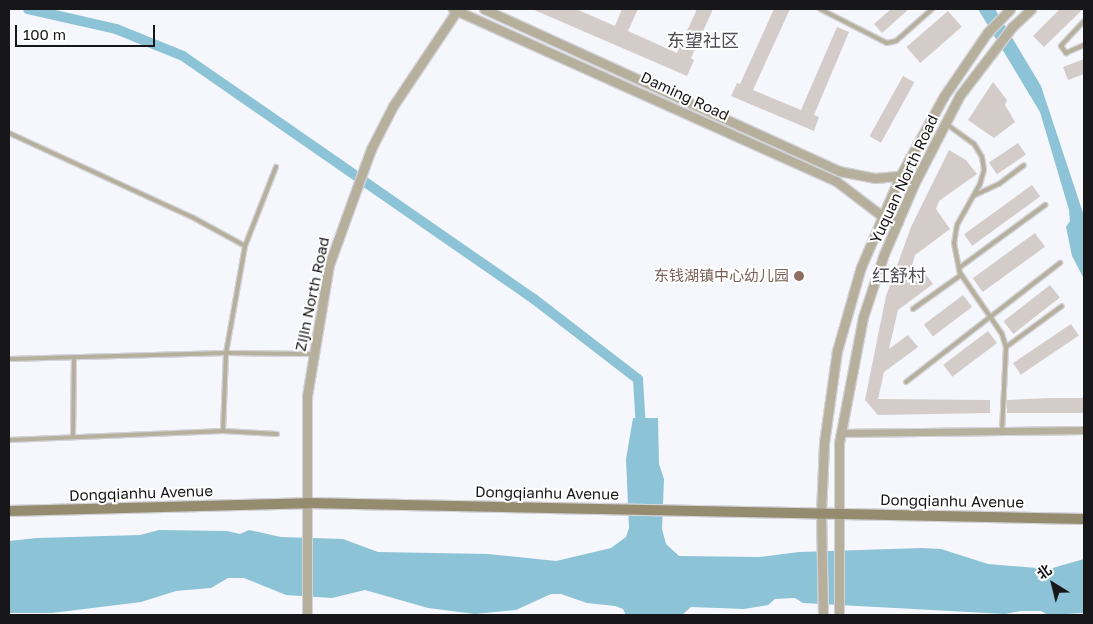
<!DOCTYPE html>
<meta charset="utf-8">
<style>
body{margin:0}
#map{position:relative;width:1093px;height:624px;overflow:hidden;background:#f6f6fd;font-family:"Golos Text","Noto Sans SC",sans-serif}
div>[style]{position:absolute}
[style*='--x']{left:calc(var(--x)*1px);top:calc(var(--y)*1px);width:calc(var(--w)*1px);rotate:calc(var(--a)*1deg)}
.water>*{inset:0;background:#8cc3d6}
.canal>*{height:10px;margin:-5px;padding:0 5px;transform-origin:5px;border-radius:5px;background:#8cc3d6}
.building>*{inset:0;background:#d3ccc8;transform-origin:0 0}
.roads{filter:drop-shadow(1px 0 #d2d2d9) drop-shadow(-1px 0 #d2d2d9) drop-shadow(0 1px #d2d2d9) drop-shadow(0 -1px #d2d2d9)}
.service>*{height:4px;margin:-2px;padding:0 2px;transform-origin:2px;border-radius:2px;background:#b5af9b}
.minor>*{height:7px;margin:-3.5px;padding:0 3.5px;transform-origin:3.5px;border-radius:3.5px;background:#b5af9b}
.tertiary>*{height:9px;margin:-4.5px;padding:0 4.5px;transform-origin:4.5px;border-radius:4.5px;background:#b5af9b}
.secondary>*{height:10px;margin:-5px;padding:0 5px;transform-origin:5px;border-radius:5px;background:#958b6e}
.dots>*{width:14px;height:14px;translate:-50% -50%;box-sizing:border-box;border:2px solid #fff;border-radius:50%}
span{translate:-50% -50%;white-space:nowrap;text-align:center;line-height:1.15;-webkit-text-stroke:4px #fff;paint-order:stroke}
.street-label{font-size:15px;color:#17171a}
.education-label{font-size:15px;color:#785e54}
.right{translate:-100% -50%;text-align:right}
.quarter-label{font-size:18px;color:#4e4e54}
.frame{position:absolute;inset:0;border:10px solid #17171a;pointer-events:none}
.north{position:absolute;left:1028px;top:559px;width:50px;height:50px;-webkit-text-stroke:4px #fff;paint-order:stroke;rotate:324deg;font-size:14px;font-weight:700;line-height:20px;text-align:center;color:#17171a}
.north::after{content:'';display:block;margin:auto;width:18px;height:22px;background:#17171a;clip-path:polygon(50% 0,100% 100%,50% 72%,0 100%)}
.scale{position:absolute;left:15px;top:25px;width:140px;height:22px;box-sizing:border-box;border:2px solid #17171a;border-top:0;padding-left:6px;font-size:15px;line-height:18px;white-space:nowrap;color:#17171a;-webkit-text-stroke:4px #fff;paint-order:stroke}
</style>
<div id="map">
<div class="water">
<i style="clip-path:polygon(978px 9px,995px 9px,1041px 86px,1084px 216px,1084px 279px,1072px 256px,1066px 227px,1070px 221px,1069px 210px,1040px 112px)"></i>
<i style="clip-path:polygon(633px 418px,658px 418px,659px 464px,664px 479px,662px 529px,666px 544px,679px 556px,759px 557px,799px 552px,922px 548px,941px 549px,988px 564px,1049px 569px,1084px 559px,1084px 613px,1048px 615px,1041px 611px,1021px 611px,1005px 614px,803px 603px,795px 598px,775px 599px,768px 605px,744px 609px,691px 607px,682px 615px,626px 615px,623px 609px,615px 606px,587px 603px,561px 594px,551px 594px,516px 610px,475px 614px,428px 608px,365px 590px,332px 598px,286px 595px,244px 578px,228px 578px,211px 588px,176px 591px,141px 602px,52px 613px,9px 613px,9px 541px,37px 538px,140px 535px,159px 530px,227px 531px,240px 534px,249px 530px,281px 537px,343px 539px,378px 552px,488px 554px,556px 561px,611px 548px,626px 537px,629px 528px,626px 459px)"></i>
</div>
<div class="canal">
<i style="--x:28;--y:9;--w:90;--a:12.8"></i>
<i style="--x:116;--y:29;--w:72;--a:21.9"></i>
<i style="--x:183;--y:56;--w:427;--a:34.7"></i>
<i style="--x:534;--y:299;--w:131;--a:37.6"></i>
<i style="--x:638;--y:379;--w:51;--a:86.6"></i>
</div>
<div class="building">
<i style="clip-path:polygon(532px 9px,576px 9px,615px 26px,622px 9px,638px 9px,628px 31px,677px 53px,697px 9px,713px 9px,691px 58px,694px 60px,687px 76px)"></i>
<i style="clip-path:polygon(774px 9px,790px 9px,753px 90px,801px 110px,837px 27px,849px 32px,814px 115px,819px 117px,814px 131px,731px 96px,737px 83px,740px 84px)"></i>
<i style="clip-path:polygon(891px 9px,909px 9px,882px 33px,874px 24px)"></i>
<i style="clip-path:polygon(1060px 9px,1083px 9px,1044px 47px,1033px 36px)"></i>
<i style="left:948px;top:11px;width:21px;height:55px;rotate:49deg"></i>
<i style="clip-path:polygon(1084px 59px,1084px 74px,1068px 80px,1063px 67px)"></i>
<i style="left:903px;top:76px;width:13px;height:69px;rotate:29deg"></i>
<i style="clip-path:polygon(993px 82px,1007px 100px,1005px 105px,1015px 122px,994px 138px,968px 120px)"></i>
<i style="left:1018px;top:143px;width:14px;height:35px;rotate:56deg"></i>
<i style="clip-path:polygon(949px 150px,966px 160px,977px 174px,939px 201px,936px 209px,950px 229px,915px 255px,907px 283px,923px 271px,933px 284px,898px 310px,889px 349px,908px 335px,918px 347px,884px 372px,878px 399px,990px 400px,990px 413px,878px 415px,865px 400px,886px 296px,911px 227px)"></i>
<i style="left:1032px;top:185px;width:14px;height:84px;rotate:54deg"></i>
<i style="left:1035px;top:233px;width:17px;height:77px;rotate:54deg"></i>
<i style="left:1050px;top:285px;width:16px;height:59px;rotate:52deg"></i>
<i style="left:963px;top:295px;width:15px;height:49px;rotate:53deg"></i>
<i style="left:1071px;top:324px;width:14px;height:70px;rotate:56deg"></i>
<i style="left:988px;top:331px;width:15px;height:56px;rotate:53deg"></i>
<i style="clip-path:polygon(1052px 398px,1084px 398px,1084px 413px,1007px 413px,1007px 400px)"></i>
</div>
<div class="roads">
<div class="service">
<i style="--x:820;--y:9;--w:75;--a:26.9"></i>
<i style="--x:887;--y:43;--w:9;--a:-13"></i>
<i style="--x:896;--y:41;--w:48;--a:-41.6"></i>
<i style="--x:1084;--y:21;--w:34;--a:133"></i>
<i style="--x:1061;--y:46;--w:9;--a:54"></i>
<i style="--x:1066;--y:53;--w:20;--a:-24"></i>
<i style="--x:945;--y:123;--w:36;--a:36"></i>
<i style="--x:974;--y:144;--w:15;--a:58"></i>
<i style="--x:982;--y:157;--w:13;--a:81"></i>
<i style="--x:984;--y:170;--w:15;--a:106"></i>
<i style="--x:980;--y:184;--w:47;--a:119.3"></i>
<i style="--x:957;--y:225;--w:18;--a:99"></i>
<i style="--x:954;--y:243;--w:31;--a:79"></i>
<i style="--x:960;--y:273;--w:74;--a:55.5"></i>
<i style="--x:1002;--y:334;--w:14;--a:73"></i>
<i style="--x:1006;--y:347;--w:84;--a:92.7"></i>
<i style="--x:9;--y:133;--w:201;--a:24.7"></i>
<i style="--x:192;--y:217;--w:60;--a:28.7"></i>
<i style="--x:973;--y:196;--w:29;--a:-25"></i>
<i style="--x:999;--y:184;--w:31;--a:-37"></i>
<i style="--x:959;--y:268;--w:107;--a:-36.2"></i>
<i style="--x:913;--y:309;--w:59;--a:-35.3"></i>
<i style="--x:1006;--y:347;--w:69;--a:-36.2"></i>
<i style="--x:9;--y:359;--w:217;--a:-1.6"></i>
<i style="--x:226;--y:353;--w:86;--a:0.7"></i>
<i style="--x:906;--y:382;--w:195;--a:-37.7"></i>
<i style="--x:223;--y:431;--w:78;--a:-87.8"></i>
<i style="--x:226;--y:353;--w:109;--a:-79.9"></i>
<i style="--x:245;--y:246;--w:85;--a:-68.6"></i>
<i style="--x:73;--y:437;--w:80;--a:-89.3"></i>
<i style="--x:9;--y:440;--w:214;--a:-2.4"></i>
<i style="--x:223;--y:431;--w:54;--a:3.2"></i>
</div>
<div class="minor">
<i style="--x:840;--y:433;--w:244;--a:-0.7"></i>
</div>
<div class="tertiary">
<i style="--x:453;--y:9;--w:420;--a:24.2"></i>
<i style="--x:836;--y:181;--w:58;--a:37.3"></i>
<i style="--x:882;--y:216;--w:17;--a:21"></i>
<i style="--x:484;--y:9;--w:390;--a:24.5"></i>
<i style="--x:839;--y:171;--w:37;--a:11"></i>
<i style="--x:875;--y:178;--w:25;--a:-5"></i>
<i style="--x:900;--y:176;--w:16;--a:30"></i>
<i style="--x:307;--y:615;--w:219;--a:-90"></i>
<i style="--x:307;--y:396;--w:133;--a:-80.5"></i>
<i style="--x:329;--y:265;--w:123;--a:-70.1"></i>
<i style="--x:371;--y:149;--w:48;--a:-62.9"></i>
<i style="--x:393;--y:106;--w:117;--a:-56.2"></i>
<i style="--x:823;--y:615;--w:102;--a:-91.1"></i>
<i style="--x:821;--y:513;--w:70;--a:-87.5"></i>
<i style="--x:824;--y:443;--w:93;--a:-82"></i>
<i style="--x:837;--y:351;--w:87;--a:-74.1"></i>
<i style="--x:861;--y:267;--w:99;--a:-66.8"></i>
<i style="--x:900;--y:176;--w:91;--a:-61.2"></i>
<i style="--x:944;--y:96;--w:76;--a:-55.7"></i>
<i style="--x:987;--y:33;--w:33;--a:-46"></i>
<i style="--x:839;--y:615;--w:172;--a:-90"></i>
<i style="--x:839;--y:443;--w:128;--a:-79.2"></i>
<i style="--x:863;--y:317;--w:66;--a:-71.6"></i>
<i style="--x:884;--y:254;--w:76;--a:-66.8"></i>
<i style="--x:914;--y:184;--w:100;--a:-62.7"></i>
<i style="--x:960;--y:95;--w:86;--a:-52.6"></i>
<i style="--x:1012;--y:27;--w:26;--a:-43"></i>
</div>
<div class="secondary">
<i style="--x:9;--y:511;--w:298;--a:-1.5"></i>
<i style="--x:307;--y:503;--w:777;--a:1.18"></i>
</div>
</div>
<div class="dots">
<i style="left:799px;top:276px;background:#8d6e63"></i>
</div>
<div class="street-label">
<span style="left:685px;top:96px;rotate:25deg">Daming Road</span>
<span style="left:904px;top:179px;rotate:-65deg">Yuquan North Road</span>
<span style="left:312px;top:294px;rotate:-78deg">Zijin North Road</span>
<span style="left:141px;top:493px;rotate:-2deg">Dongqianhu Avenue</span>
<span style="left:547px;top:493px;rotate:1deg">Dongqianhu Avenue</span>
<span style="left:952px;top:501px;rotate:1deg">Dongqianhu Avenue</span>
</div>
<div class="education-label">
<span class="right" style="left:789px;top:276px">东钱湖镇中心幼儿园</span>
</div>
<div class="quarter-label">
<span style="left:703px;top:40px">东望社区</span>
<span style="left:899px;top:275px">红舒村</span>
</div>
<div class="frame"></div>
<div class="north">北</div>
<div class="scale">100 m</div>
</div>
